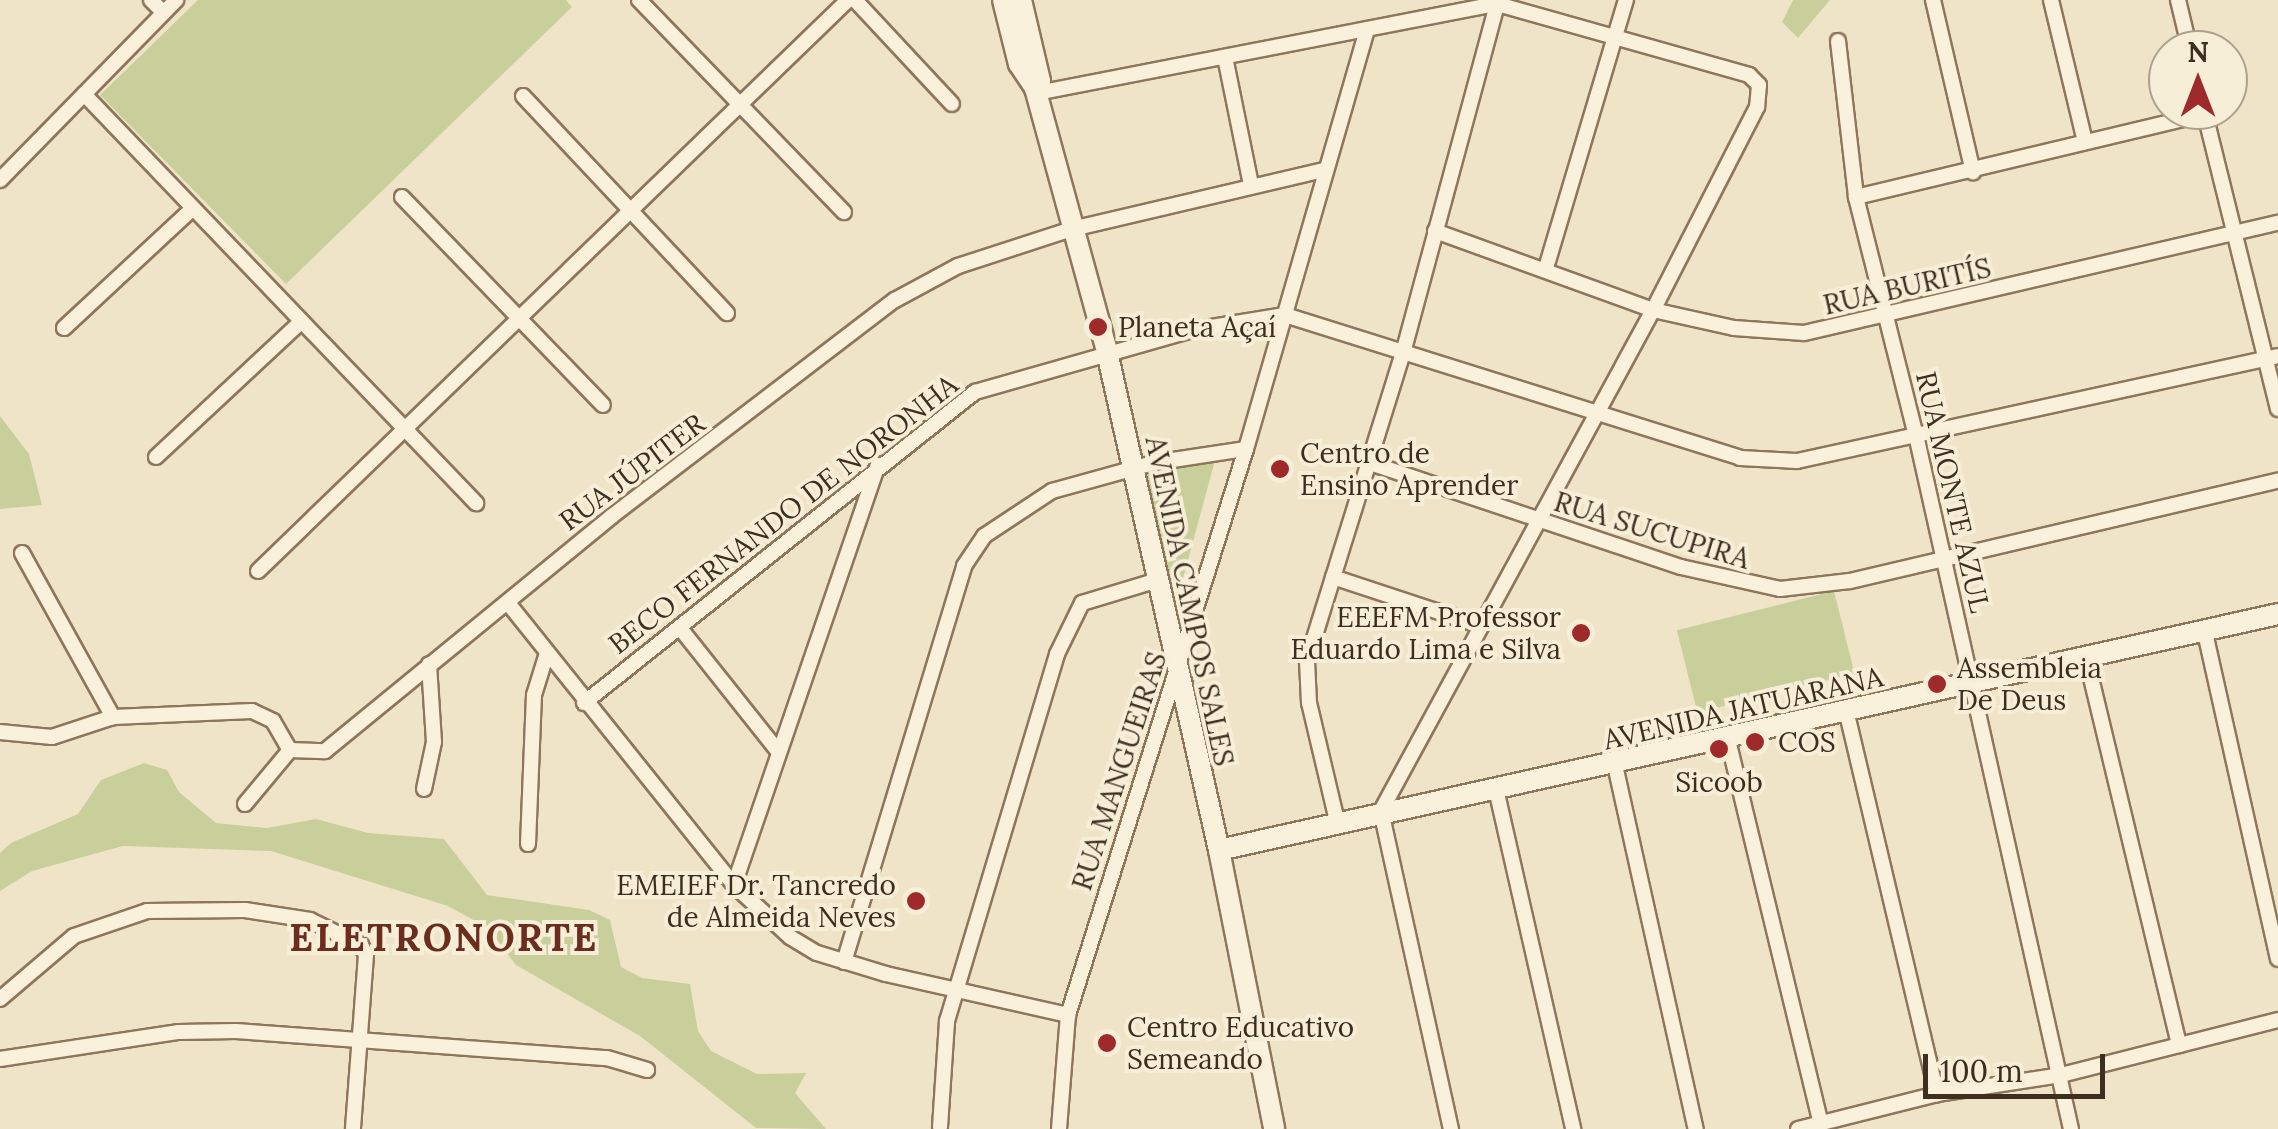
<!DOCTYPE html>
<meta charset="utf-8">
<style>
body{margin:0}
#map{position:relative;width:2278px;height:1129px;overflow:hidden;background:#f0e4c8;font-family:Lora,serif}
div>[style]{position:absolute}
[style*='--x']{left:calc(var(--x)*1px);top:calc(var(--y)*1px);width:calc(var(--w)*1px);rotate:calc(var(--a)*1deg)}
.green>*{inset:0;background:#c9cf9b;transform-origin:0 0}
.roads{filter:drop-shadow(2px 0 #8d765c) drop-shadow(-2px 0 #8d765c) drop-shadow(0 2px #8d765c) drop-shadow(0 -2px #8d765c)}
.street>*{height:14px;margin:-7px;padding:0 7px;transform-origin:7px;border-radius:7px;background:#faf1dc}
.secondary>*{height:20px;margin:-10px;padding:0 10px;transform-origin:10px;border-radius:10px;background:#faf1dc}
.dots>*{width:28px;height:28px;translate:-50% -50%;box-sizing:border-box;border:5px solid #f7eed8;border-radius:50%}
span{translate:-50% -50%;white-space:nowrap;text-align:center;line-height:1.15;-webkit-text-stroke:8px #f7eed8;paint-order:stroke}
.street-label{font-size:28px;color:#3d2e20}
.poi-label{font-size:28px;color:#3d2e20}
.left{translate:0 -50%;text-align:left}
.right{translate:-100% -50%;text-align:right}
.district-label{font-size:38px;color:#6b2e1e;font-weight:700;letter-spacing:2.5px}
.north{position:absolute;left:2148px;top:30px;width:100px;height:100px;box-sizing:border-box;background:#f7eed8;border:2px solid #ada18e;border-radius:50%;rotate:0deg;font-size:28px;font-weight:700;line-height:40px;text-align:center;color:#3d2e20}
.north::after{content:'';display:block;margin:auto;width:35px;height:45px;background:#9e2a2b;clip-path:polygon(50% 0,100% 100%,50% 72%,0 100%)}
.scale{position:absolute;left:1923px;top:1054px;width:182px;height:45px;box-sizing:border-box;border:5px solid #3d2e20;border-top:0;padding-left:12px;font-size:30px;line-height:35px;white-space:nowrap;color:#3d2e20;-webkit-text-stroke:8px #f7eed8;paint-order:stroke}
</style>
<div id="map">
<div class="green">
<i style="clip-path:polygon(198px 0,566px 0,572px 7px,286px 284px,100px 95px)"></i>
<i style="clip-path:polygon(1793px 0,1830px 0,1798px 38px,1782px 22px)"></i>
<i style="clip-path:polygon(0 416px,29px 454px,42px 505px,0 509px)"></i>
<i style="clip-path:polygon(1217px 453px,1174px 612px,1139px 471px)"></i>
<i style="left:1834px;top:591px;width:85px;height:162px;rotate:76deg"></i>
<i style="clip-path:polygon(144px 763px,167px 770px,179px 792px,216px 823px,267px 828px,316px 819px,368px 833px,444px 839px,487px 895px,589px 910px,610px 920px,621px 967px,642px 978px,690px 984px,698px 1031px,711px 1051px,757px 1074px,806px 1073px,795px 1093px,826px 1129px,756px 1128px,640px 1036px,516px 965px,488px 928px,448px 906px,271px 851px,123px 846px,32px 871px,0 891px,0 853px,11px 843px,78px 814px,101px 780px)"></i>
</div>
<div class="roads">
<div class="street">
<i style="--x:151;--y:0;--w:17;--a:45"></i>
<i style="--x:639;--y:0;--w:295;--a:46"></i>
<i style="--x:855;--y:0;--w:142;--a:47"></i>
<i style="--x:1933;--y:0;--w:177;--a:76.9"></i>
<i style="--x:2051;--y:0;--w:146;--a:76.5"></i>
<i style="--x:2178;--y:0;--w:51;--a:76.5"></i>
<i style="--x:1838;--y:41;--w:157;--a:83.4"></i>
<i style="--x:1856;--y:197;--w:245;--a:75.9"></i>
<i style="--x:1916;--y:435;--w:711;--a:77.41"></i>
<i style="--x:1225;--y:57;--w:131;--a:78.5"></i>
<i style="--x:1037;--y:93;--w:469;--a:-11"></i>
<i style="--x:1497;--y:4;--w:262;--a:15.7"></i>
<i style="--x:1749;--y:75;--w:14;--a:45"></i>
<i style="--x:1759;--y:85;--w:22;--a:95"></i>
<i style="--x:1757;--y:107;--w:228;--a:117.1"></i>
<i style="--x:1653;--y:310;--w:570;--a:118.5"></i>
<i style="--x:1381;--y:811;--w:326;--a:77.6"></i>
<i style="--x:84;--y:94;--w:567;--a:46.22"></i>
<i style="--x:523;--y:96;--w:298;--a:46.8"></i>
<i style="--x:2204;--y:110;--w:308;--a:76.1"></i>
<i style="--x:0;--y:180;--w:252;--a:-45.6"></i>
<i style="--x:402;--y:197;--w:289;--a:46"></i>
<i style="--x:1856;--y:197;--w:359;--a:-13.4"></i>
<i style="--x:1435;--y:231;--w:232;--a:19.9"></i>
<i style="--x:1653;--y:310;--w:83;--a:12.5"></i>
<i style="--x:1734;--y:328;--w:70;--a:4.1"></i>
<i style="--x:1804;--y:333;--w:487;--a:-13.1"></i>
<i style="--x:1546;--y:268;--w:280;--a:-73.4"></i>
<i style="--x:64;--y:328;--w:175;--a:-42.9"></i>
<i style="--x:156;--y:457;--w:198;--a:-43"></i>
<i style="--x:1370;--y:463;--w:328;--a:18.5"></i>
<i style="--x:1681;--y:567;--w:101;--a:12.5"></i>
<i style="--x:1780;--y:589;--w:70;--a:-6.5"></i>
<i style="--x:1850;--y:581;--w:440;--a:-13.2"></i>
<i style="--x:22;--y:553;--w:188;--a:61"></i>
<i style="--x:258;--y:571;--w:821;--a:-44.06"></i>
<i style="--x:1333;--y:577;--w:156;--a:18.3"></i>
<i style="--x:508;--y:603;--w:361;--a:51.3"></i>
<i style="--x:734;--y:885;--w:76;--a:42.9"></i>
<i style="--x:790;--y:937;--w:31;--a:31"></i>
<i style="--x:817;--y:953;--w:72;--a:16.9"></i>
<i style="--x:886;--y:974;--w:187;--a:12.7"></i>
<i style="--x:680;--y:628;--w:157;--a:51.5"></i>
<i style="--x:2204;--y:628;--w:339;--a:77.4"></i>
<i style="--x:2086;--y:657;--w:399;--a:76.5"></i>
<i style="--x:584;--y:703;--w:500;--a:-38.5"></i>
<i style="--x:975;--y:392;--w:227;--a:-15.9"></i>
<i style="--x:1193;--y:330;--w:93;--a:-9.3"></i>
<i style="--x:1285;--y:315;--w:477;--a:17.4"></i>
<i style="--x:1740;--y:458;--w:57;--a:3"></i>
<i style="--x:1797;--y:461;--w:492;--a:-12.3"></i>
<i style="--x:1847;--y:714;--w:391;--a:76.7"></i>
<i style="--x:0;--y:732;--w:52;--a:5.5"></i>
<i style="--x:52;--y:737;--w:64;--a:-18.2"></i>
<i style="--x:113;--y:717;--w:139;--a:-2.5"></i>
<i style="--x:252;--y:711;--w:23;--a:25"></i>
<i style="--x:273;--y:721;--w:34;--a:60"></i>
<i style="--x:290;--y:750;--w:35;--a:2"></i>
<i style="--x:325;--y:751;--w:371;--a:-39.3"></i>
<i style="--x:612;--y:516;--w:356;--a:-37.4"></i>
<i style="--x:895;--y:300;--w:72;--a:-28.4"></i>
<i style="--x:958;--y:266;--w:120;--a:-18"></i>
<i style="--x:1072;--y:229;--w:258;--a:-13.2"></i>
<i style="--x:1728;--y:740;--w:394;--a:76.4"></i>
<i style="--x:1615;--y:765;--w:373;--a:77.5"></i>
<i style="--x:424;--y:789;--w:48;--a:-78"></i>
<i style="--x:434;--y:742;--w:78;--a:-93.7"></i>
<i style="--x:1496;--y:789;--w:349;--a:77.2"></i>
<i style="--x:245;--y:804;--w:70;--a:-50.2"></i>
<i style="--x:1337;--y:821;--w:121;--a:-103.3"></i>
<i style="--x:1309;--y:703;--w:42;--a:-92.7"></i>
<i style="--x:1307;--y:661;--w:323;--a:-72.7"></i>
<i style="--x:1403;--y:353;--w:365;--a:-74.9"></i>
<i style="--x:528;--y:844;--w:149;--a:-87.7"></i>
<i style="--x:534;--y:695;--w:44;--a:-72.8"></i>
<i style="--x:734;--y:885;--w:444;--a:-71.1"></i>
<i style="--x:844;--y:962;--w:414;--a:-73.1"></i>
<i style="--x:964;--y:566;--w:36;--a:-56"></i>
<i style="--x:984;--y:536;--w:82;--a:-33.5"></i>
<i style="--x:1052;--y:491;--w:105;--a:-15.5"></i>
<i style="--x:1153;--y:463;--w:94;--a:-8.6"></i>
<i style="--x:0;--y:999;--w:97;--a:-40.4"></i>
<i style="--x:74;--y:936;--w:77;--a:-18.9"></i>
<i style="--x:147;--y:911;--w:98;--a:-0.6"></i>
<i style="--x:245;--y:910;--w:66;--a:8.7"></i>
<i style="--x:310;--y:920;--w:57;--a:26.1"></i>
<i style="--x:361;--y:945;--w:11;--a:63"></i>
<i style="--x:366;--y:955;--w:174;--a:94.3"></i>
<i style="--x:0;--y:1059;--w:181;--a:-8.6"></i>
<i style="--x:179;--y:1032;--w:57;--a:-1"></i>
<i style="--x:236;--y:1031;--w:372;--a:4.2"></i>
<i style="--x:607;--y:1058;--w:42;--a:16.7"></i>
<i style="--x:940;--y:1127;--w:106;--a:-86.2"></i>
<i style="--x:947;--y:1021;--w:383;--a:-73.3"></i>
<i style="--x:1057;--y:654;--w:57;--a:-63.9"></i>
<i style="--x:1082;--y:603;--w:76;--a:-16.8"></i>
<i style="--x:1059;--y:1129;--w:114;--a:-85.5"></i>
<i style="--x:1068;--y:1015;--w:593;--a:-72.54"></i>
<i style="--x:1246;--y:449;--w:437;--a:-73.9"></i>
<i style="--x:1798;--y:1129;--w:143;--a:-14.1"></i>
<i style="--x:1937;--y:1094;--w:125;--a:-8.7"></i>
<i style="--x:2061;--y:1075;--w:224;--a:-14.2"></i>
</div>
<div class="secondary">
<i style="--x:1003;--y:0;--w:66;--a:76"></i>
<i style="--x:1019;--y:64;--w:29;--a:56"></i>
<i style="--x:1021;--y:0;--w:83;--a:76.8"></i>
<i style="--x:1040;--y:81;--w:9;--a:126"></i>
<i style="--x:1035;--y:88;--w:274;--a:74.7"></i>
<i style="--x:1107;--y:352;--w:510;--a:77.33"></i>
<i style="--x:1219;--y:850;--w:284;--a:78.8"></i>
<i style="--x:1219;--y:850;--w:1085;--a:-12.56"></i>
</div>
</div>
<div class="dots">
<i style="left:1098px;top:327px;background:#9e2a2b"></i>
<i style="left:1280px;top:469px;background:#9e2a2b"></i>
<i style="left:1581px;top:633px;background:#9e2a2b"></i>
<i style="left:1937px;top:684px;background:#9e2a2b"></i>
<i style="left:1755px;top:742px;background:#9e2a2b"></i>
<i style="left:1719px;top:749px;background:#9e2a2b"></i>
<i style="left:916px;top:901px;background:#9e2a2b"></i>
<i style="left:1107px;top:1043px;background:#9e2a2b"></i>
</div>
<div class="street-label">
<span style="left:1907px;top:286px;rotate:-13deg">RUA BURITÍS</span>
<span style="left:632px;top:472px;rotate:-37deg">RUA JÚPITER</span>
<span style="left:1953px;top:492px;rotate:77deg">RUA MONTE AZUL</span>
<span style="left:783px;top:514px;rotate:-38deg">BECO FERNANDO DE NORONHA</span>
<span style="left:1652px;top:530px;rotate:17deg">RUA SUCUPIRA</span>
<span style="left:1190px;top:601px;rotate:78deg">AVENIDA CAMPOS SALES</span>
<span style="left:1743px;top:708px;rotate:-13deg">AVENIDA JATUARANA</span>
<span style="left:1119px;top:771px;rotate:-72deg">RUA MANGUEIRAS</span>
</div>
<div class="poi-label">
<span class="left" style="left:1118px;top:327px">Planeta Açaí</span>
<span class="left" style="left:1300px;top:469px">Centro de<br>Ensino Aprender</span>
<span class="right" style="left:1561px;top:633px">EEEFM Professor<br>Eduardo Lima e Silva</span>
<span class="left" style="left:1957px;top:684px">Assembleia<br>De Deus</span>
<span class="left" style="left:1778px;top:742px">COS</span>
<span style="left:1719px;top:782px">Sicoob</span>
<span class="right" style="left:896px;top:901px">EMEIEF Dr. Tancredo<br>de Almeida Neves</span>
<span class="left" style="left:1127px;top:1043px">Centro Educativo<br>Semeando</span>
</div>
<div class="district-label">
<span style="left:444px;top:938px">ELETRONORTE</span>
</div>
<div class="north">N</div>
<div class="scale">100 m</div>
</div>
